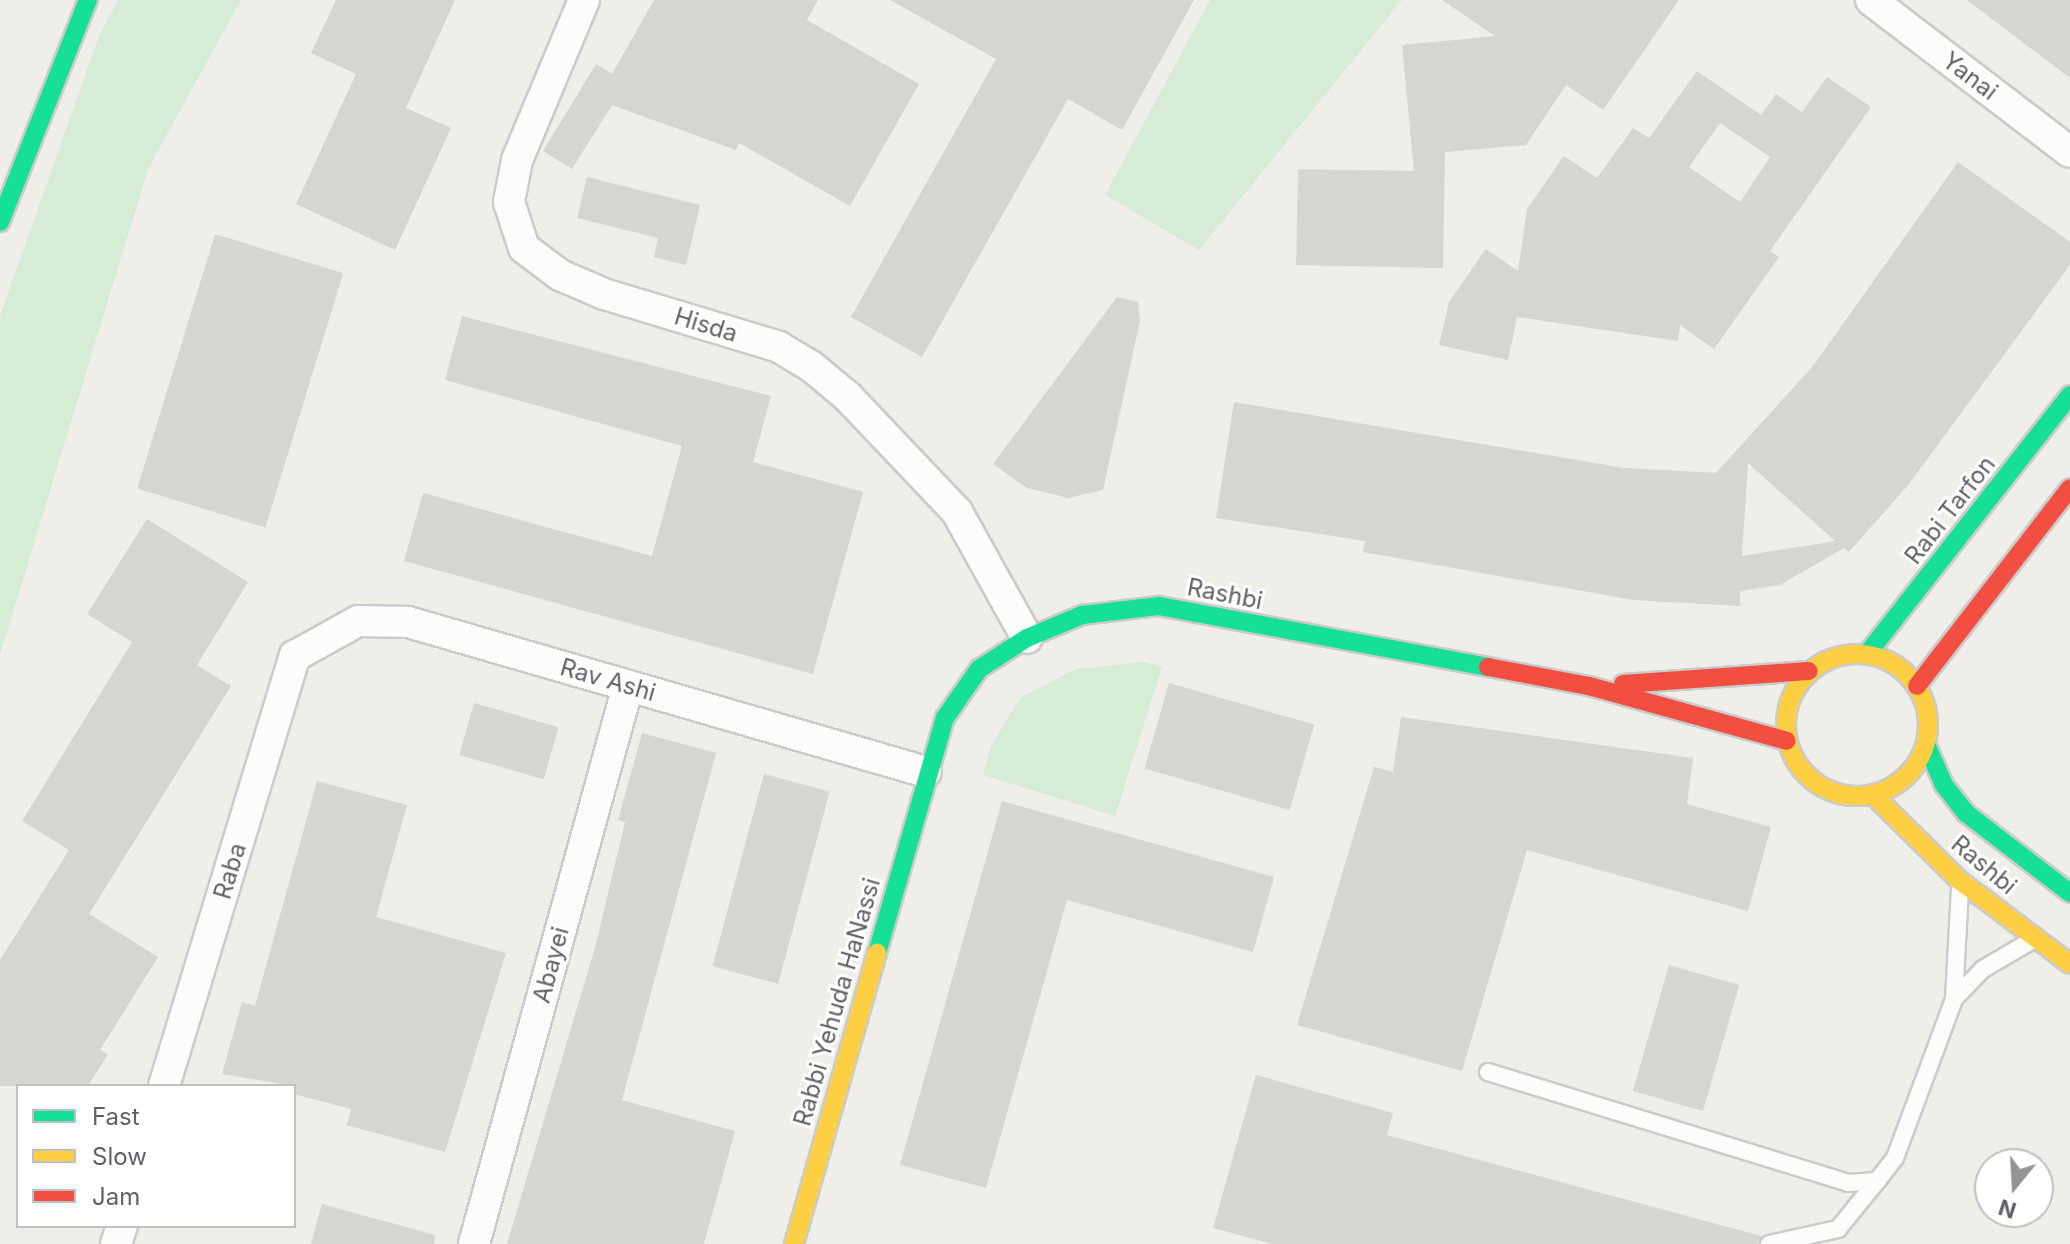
<!DOCTYPE html>
<style>
body{margin:0}
#map{position:relative;width:2070px;height:1244px;overflow:hidden;background:#efeee9;font-family:Inter,sans-serif}
div>[style]{position:absolute}
[style*='--x']{left:calc(var(--x)*1px);top:calc(var(--y)*1px);width:calc(var(--w)*1px);rotate:calc(var(--a)*1deg)}
.green>*{inset:0;background:#d6ecd6}
.building>*{inset:0;background:#d6d5d2;transform-origin:0 0}
.roads{filter:drop-shadow(2px 0 #cbcbca) drop-shadow(-2px 0 #cbcbca) drop-shadow(0 2px #cbcbca) drop-shadow(0 -2px #cbcbca)}
.lane>*{height:16px;margin:-8px;padding:0 8px;transform-origin:8px;border-radius:8px;background:#fdfcfc}
.street>*{height:30px;margin:-15px;padding:0 15px;transform-origin:15px;border-radius:15px;background:#fdfcfc}
.fast>*{height:18px;margin:-9px;padding:0 9px;transform-origin:9px;border-radius:9px;background:#16e098}
.slow>*{height:18px;margin:-9px;padding:0 9px;transform-origin:9px;border-radius:9px;background:#ffcf43}
.slow>.ring{margin:-9px;padding:0;box-sizing:content-box;background:none;border:18px solid #ffcf43;border-radius:50%}
.jam>*{height:18px;margin:-9px;padding:0 9px;transform-origin:9px;border-radius:9px;background:#f24e42}
span{translate:-50% -50%;white-space:nowrap;text-align:center;line-height:1.15;-webkit-text-stroke:6px #fff;paint-order:stroke}
.street-label{font-size:24px;color:#5e6268}
.legend{position:absolute;left:16px;top:1084px;width:280px;height:144px;box-sizing:border-box;background:#fff;border:2px solid #bfc0c3;margin:0;padding:10px 14px;list-style:none;font-size:24px;color:#5e6268}
.legend li{display:flex;align-items:center;gap:16px;height:40px}
.legend b{width:40px;border:2px solid #bfc0c3}
.north{position:absolute;left:1974px;top:1148px;width:80px;height:80px;box-sizing:border-box;background:#fff;border:2px solid #bfc0c3;border-radius:50%;rotate:198deg;font-size:22px;font-weight:700;line-height:32px;text-align:center;color:#5e6268}
.north::after{content:'';display:block;margin:auto;width:28px;height:36px;background:#919395;clip-path:polygon(50% 0,100% 100%,50% 72%,0 100%)}
</style>
<div id="map">
<div class="green">
<i style="clip-path:polygon(118px 0,241px 0,148px 169px,0 655px,0 316px,99px 36px)"></i>
<i style="clip-path:polygon(1210px 0,1402px 0,1199px 250px,1105px 195px)"></i>
<i style="clip-path:polygon(1144px 662px,1162px 667px,1115px 816px,983px 775px,991px 746px,1020px 698px,1076px 669px)"></i>
</div>
<div class="building">
<i style="clip-path:polygon(336px 0,455px 0,406px 108px,451px 128px,395px 250px,296px 204px,356px 74px,311px 53px)"></i>
<i style="clip-path:polygon(654px 0,818px 0,807px 20px,919px 84px,850px 206px,739px 143px,736px 150px,612px 105px,572px 169px,543px 151px,596px 64px,612px 74px)"></i>
<i style="clip-path:polygon(890px 0,1194px 0,1122px 130px,1068px 99px,922px 357px,851px 317px,996px 59px)"></i>
<i style="clip-path:polygon(1442px 0,1679px 0,1603px 110px,1566px 85px,1526px 145px,1445px 152px,1443px 268px,1296px 265px,1298px 169px,1414px 171px,1402px 45px,1495px 36px)"></i>
<i style="clip-path:polygon(1967px 0,2070px 0,2070px 78px)"></i>
<i style="clip-path:polygon(evenodd,1697px 71px,1761px 115px,1776px 94px,1802px 112px,1827px 77px,1871px 107px,1770px 251px,1779px 257px,1714px 349px,1680px 325px,1678px 341px,1517px 317px,1508px 360px,1439px 345px,1449px 302px,1486px 249px,1518px 271px,1527px 209px,1564px 156px,1597px 178px,1633px 128px,1649px 138px,1697px 71px,1720px 123px,1770px 157px,1740px 202px,1689px 167px,1720px 123px)"></i>
<i style="clip-path:polygon(evenodd,1958px 162px,2070px 242px,2070px 265px,1909px 484px,1849px 552px,1844px 548px,1780px 585px,1740px 591px,1740px 606px,1633px 600px,1363px 552px,1365px 541px,1216px 518px,1234px 402px,1624px 468px,1716px 473px,1813px 366px,1958px 162px,1748px 463px,1835px 541px,1742px 556px,1748px 463px)"></i>
<i style="clip-path:polygon(587px 177px,700px 205px,686px 265px,654px 257px,658px 238px,577px 218px)"></i>
<i style="left:215px;top:234px;width:134px;height:266px;rotate:17deg"></i>
<i style="clip-path:polygon(1117px 297px,1138px 302px,1140px 321px,1103px 490px,1068px 498px,1027px 488px,993px 464px)"></i>
<i style="clip-path:polygon(462px 316px,771px 396px,753px 462px,863px 492px,813px 674px,404px 561px,423px 493px,652px 556px,682px 446px,445px 380px)"></i>
<i style="clip-path:polygon(147px 519px,248px 582px,197px 665px,231px 686px,89px 914px,158px 957px,100px 1050px,108px 1054px,88px 1086px,0 1086px,0 960px,69px 850px,22px 821px,132px 642px,87px 614px)"></i>
<i style="left:1169px;top:683px;width:151px;height:89px;rotate:16deg"></i>
<i style="left:474px;top:703px;width:88px;height:54px;rotate:16deg"></i>
<i style="clip-path:polygon(1401px 717px,1693px 758px,1687px 804px,1771px 827px,1748px 911px,1527px 850px,1462px 1071px,1297px 1025px,1374px 767px,1393px 772px)"></i>
<i style="clip-path:polygon(642px 733px,716px 753px,622px 1100px,735px 1131px,704px 1244px,507px 1244px,596px 944px,625px 822px,618px 820px)"></i>
<i style="left:764px;top:774px;width:68px;height:199px;rotate:15deg"></i>
<i style="clip-path:polygon(317px 781px,407px 805px,376px 917px,506px 953px,445px 1152px,347px 1125px,351px 1109px,294px 1094px,294px 1086px,222px 1074px,242px 1002px,255px 1006px)"></i>
<i style="clip-path:polygon(1002px 801px,1274px 877px,1253px 952px,1067px 900px,986px 1188px,900px 1165px)"></i>
<i style="left:1669px;top:965px;width:73px;height:131px;rotate:16deg"></i>
<i style="clip-path:polygon(1256px 1075px,1393px 1113px,1387px 1135px,1761px 1236px,1758px 1244px,1272px 1244px,1213px 1228px)"></i>
<i style="clip-path:polygon(322px 1204px,435px 1235px,434px 1244px,311px 1244px)"></i>
</div>
<div class="roads">
<div class="lane">
<i style="--x:1954;--y:999;--w:42;--a:-46"></i>
<i style="--x:1983;--y:969;--w:56;--a:-30.3"></i>
<i style="--x:1488;--y:1072;--w:377;--a:17.1"></i>
<i style="--x:1848;--y:1183;--w:29;--a:-4"></i>
<i style="--x:1877;--y:1181;--w:29;--a:-52"></i>
<i style="--x:1895;--y:1158;--w:170;--a:-69.6"></i>
<i style="--x:1954;--y:999;--w:110;--a:-86.9"></i>
<i style="--x:1769;--y:1244;--w:71;--a:-12.3"></i>
<i style="--x:1838;--y:1229;--w:62;--a:-50.9"></i>
</div>
<div class="street">
<i style="--x:584;--y:0;--w:173;--a:112.7"></i>
<i style="--x:517;--y:160;--w:43;--a:100.8"></i>
<i style="--x:509;--y:202;--w:48;--a:71.9"></i>
<i style="--x:524;--y:248;--w:45;--a:36.9"></i>
<i style="--x:560;--y:275;--w:48;--a:23.4"></i>
<i style="--x:604;--y:294;--w:183;--a:16.8"></i>
<i style="--x:779;--y:347;--w:37;--a:31"></i>
<i style="--x:811;--y:366;--w:48;--a:40"></i>
<i style="--x:848;--y:397;--w:158;--a:46.5"></i>
<i style="--x:957;--y:512;--w:144;--a:60.9"></i>
<i style="--x:1871;--y:0;--w:250;--a:37.4"></i>
<i style="--x:164;--y:1086;--w:450;--a:-73.1"></i>
<i style="--x:295;--y:656;--w:72;--a:-29.1"></i>
<i style="--x:358;--y:621;--w:50;--a:1.1"></i>
<i style="--x:408;--y:622;--w:539;--a:16.15"></i>
<i style="--x:116;--y:1244;--w:19;--a:-72"></i>
<i style="--x:474;--y:1244;--w:579;--a:-74.57"></i>
</div>
<div class="fast">
<i style="--x:0;--y:222;--w:239;--a:-68.4"></i>
<i style="--x:1867;--y:654;--w:329;--a:-51.9"></i>
<i style="--x:1926;--y:744;--w:45;--a:66.3"></i>
<i style="--x:1944;--y:785;--w:36;--a:52"></i>
<i style="--x:1966;--y:813;--w:131;--a:37.6"></i>
<i style="--x:877;--y:953;--w:245;--a:-73.9"></i>
<i style="--x:945;--y:718;--w:60;--a:-55.2"></i>
<i style="--x:979;--y:669;--w:57;--a:-32.9"></i>
<i style="--x:1027;--y:638;--w:60;--a:-22.7"></i>
<i style="--x:1082;--y:615;--w:78;--a:-6.7"></i>
<i style="--x:1159;--y:606;--w:335;--a:10.5"></i>
</div>
<div class="slow">
<i class="ring" style="left:1786px;top:654px;width:124px;height:124px"></i>
<i style="--x:1873;--y:795;--w:121;--a:44.7"></i>
<i style="--x:1959;--y:880;--w:139;--a:37.1"></i>
<i style="--x:794;--y:1244;--w:303;--a:-74.1"></i>
</div>
<div class="jam">
<i style="--x:1488;--y:667;--w:103;--a:10.7"></i>
<i style="--x:1589;--y:686;--w:205;--a:15.5"></i>
<i style="--x:1623;--y:684;--w:186;--a:-4"></i>
<i style="--x:1917;--y:686;--w:250;--a:-52.3"></i>
</div>
</div>
<div class="street-label">
<span style="left:1970px;top:76px;rotate:37deg">Yanai</span>
<span style="left:706px;top:325px;rotate:17deg">Hisda</span>
<span style="left:1950px;top:510px;rotate:-52deg">Rabi Tarfon</span>
<span style="left:1225px;top:594px;rotate:11deg">Rashbi</span>
<span style="left:608px;top:680px;rotate:16deg">Rav Ashi</span>
<span style="left:1984px;top:865px;rotate:40deg">Rashbi</span>
<span style="left:230px;top:871px;rotate:-73deg">Raba</span>
<span style="left:551px;top:965px;rotate:-75deg">Abayei</span>
<span style="left:837px;top:1002px;rotate:-74deg">Rabbi Yehuda HaNassi</span>
</div>
<ul class="legend">
<li><b style="height:10px;background:#16e098"></b>Fast</li>
<li><b style="height:10px;background:#ffcf43"></b>Slow</li>
<li><b style="height:10px;background:#f24e42"></b>Jam</li>
</ul>
<div class="north">N</div>
</div>
